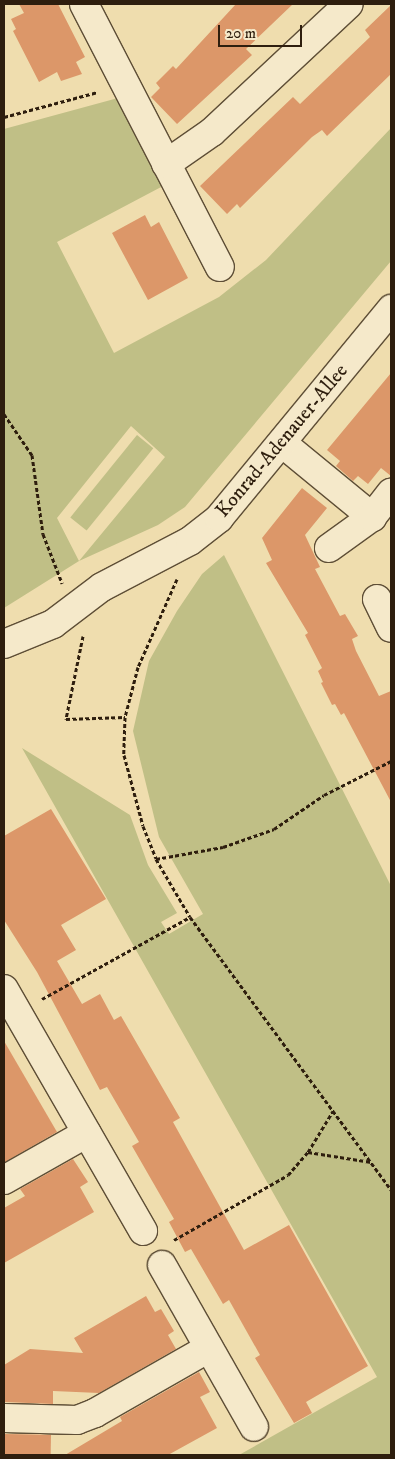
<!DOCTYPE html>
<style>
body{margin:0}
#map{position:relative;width:395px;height:1459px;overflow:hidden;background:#efddae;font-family:"IM FELL DW Pica",serif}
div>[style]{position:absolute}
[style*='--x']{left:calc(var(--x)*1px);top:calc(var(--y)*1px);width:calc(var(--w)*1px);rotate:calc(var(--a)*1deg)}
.green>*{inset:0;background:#c0bf86;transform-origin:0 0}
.building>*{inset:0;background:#dc9769;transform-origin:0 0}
.path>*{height:3px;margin-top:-1.5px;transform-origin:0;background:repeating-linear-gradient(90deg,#2e1e0e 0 4px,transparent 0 6.5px)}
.roads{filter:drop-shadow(1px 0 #5e4e36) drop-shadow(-1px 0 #5e4e36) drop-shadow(0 1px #5e4e36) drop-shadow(0 -1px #5e4e36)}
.minor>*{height:28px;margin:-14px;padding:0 14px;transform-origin:14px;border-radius:14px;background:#f5e9ca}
span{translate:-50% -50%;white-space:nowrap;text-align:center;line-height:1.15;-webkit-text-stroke:4px #f5e9ca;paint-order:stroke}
.street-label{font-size:20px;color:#2e1e0e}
.frame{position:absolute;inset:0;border:5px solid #2e1e0e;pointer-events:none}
.scale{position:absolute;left:218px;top:25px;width:84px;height:22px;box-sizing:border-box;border:2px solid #2e1e0e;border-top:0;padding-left:6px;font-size:15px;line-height:18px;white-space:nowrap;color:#2e1e0e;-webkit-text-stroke:4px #f5e9ca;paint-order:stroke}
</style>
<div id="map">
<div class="green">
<i style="clip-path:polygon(evenodd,118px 98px,163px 186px,57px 242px,114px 353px,219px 297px,266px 260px,391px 128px,391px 261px,185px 507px,158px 525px,79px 561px,4px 608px,4px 129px,118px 98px,131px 426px,165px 457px,79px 561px,57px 518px,131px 426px)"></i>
<i style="left:137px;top:435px;width:21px;height:106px;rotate:39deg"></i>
<i style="clip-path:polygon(224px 555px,391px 886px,391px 1455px,239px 1455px,377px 1377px,22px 748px,130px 815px,148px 865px,177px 913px,161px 922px,169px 934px,203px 914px,159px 837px,133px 731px,149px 661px,177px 611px,202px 574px)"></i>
</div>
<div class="building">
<i style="clip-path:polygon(19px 4px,58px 4px,85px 57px,76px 62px,82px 74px,61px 81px,57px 72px,39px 82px,13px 31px,16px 29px,11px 19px,24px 13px)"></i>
<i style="clip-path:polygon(236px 4px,293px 4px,246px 49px,252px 55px,177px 124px,151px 97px,160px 88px,156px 83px,173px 66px,176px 69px)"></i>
<i style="clip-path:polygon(391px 5px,391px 74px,327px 136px,322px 130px,312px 137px,240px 208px,237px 204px,227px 214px,200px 186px,293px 97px,300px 104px,370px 37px,365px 30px)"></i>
<i style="clip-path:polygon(145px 215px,151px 227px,159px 222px,188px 278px,148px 300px,112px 233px)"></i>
<i style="clip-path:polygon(391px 373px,391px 476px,381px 468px,368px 484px,358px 476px,353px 481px,336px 466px,340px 461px,327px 450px)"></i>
<i style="clip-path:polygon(302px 488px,327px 508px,305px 535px,320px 567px,315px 569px,340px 616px,345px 614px,358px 636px,352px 639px,356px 651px,379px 696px,391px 691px,391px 802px,344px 713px,341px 715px,335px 704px,332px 705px,321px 683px,323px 682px,318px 671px,322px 668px,305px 635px,308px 633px,266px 563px,272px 560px,262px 538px)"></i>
<i style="clip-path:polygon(51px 809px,106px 899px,61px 925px,76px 950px,57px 961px,82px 1004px,100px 994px,114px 1020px,121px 1016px,180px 1118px,173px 1122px,244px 1250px,289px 1225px,368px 1366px,306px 1402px,312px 1413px,294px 1423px,255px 1358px,260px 1355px,229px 1300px,223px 1304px,191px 1249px,185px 1252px,169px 1222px,174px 1219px,132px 1146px,139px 1142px,107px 1087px,100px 1090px,37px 972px,4px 920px,4px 836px)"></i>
<i style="clip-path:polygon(4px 1041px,57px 1132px,5px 1162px,4px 1160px)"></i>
<i style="clip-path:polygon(73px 1159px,88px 1182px,80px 1187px,94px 1212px,4px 1263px,4px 1208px,25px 1196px,20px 1189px)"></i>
<i style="clip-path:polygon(146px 1296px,155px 1312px,161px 1309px,174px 1331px,168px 1335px,176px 1349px,99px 1393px,53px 1391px,53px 1404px,4px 1402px,4px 1365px,30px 1349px,83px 1353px,74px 1338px)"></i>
<i style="clip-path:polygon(199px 1372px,210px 1392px,200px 1397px,217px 1428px,168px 1455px,65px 1455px,122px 1421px,120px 1417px)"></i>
<i style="left:4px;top:1434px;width:47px;height:21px;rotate:1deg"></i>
</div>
<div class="path">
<i style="--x:4;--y:117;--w:97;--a:-14.9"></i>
<i style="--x:4;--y:414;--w:50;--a:55.7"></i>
<i style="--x:32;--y:455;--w:80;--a:82.1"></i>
<i style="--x:43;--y:534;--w:53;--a:68.8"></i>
<i style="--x:177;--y:579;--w:96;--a:113.9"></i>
<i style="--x:138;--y:667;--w:52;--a:104.6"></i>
<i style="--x:125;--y:717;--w:38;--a:92"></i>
<i style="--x:124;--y:755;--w:73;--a:75"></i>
<i style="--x:143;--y:826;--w:35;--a:68"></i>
<i style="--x:156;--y:859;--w:67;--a:59.6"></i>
<i style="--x:190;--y:917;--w:339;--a:53.6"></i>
<i style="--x:83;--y:636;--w:85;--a:101.6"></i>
<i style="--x:66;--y:719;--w:59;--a:-1.9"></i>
<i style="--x:156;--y:859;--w:68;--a:-10.2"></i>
<i style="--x:223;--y:847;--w:54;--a:-19.4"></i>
<i style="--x:274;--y:829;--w:60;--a:-34.2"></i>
<i style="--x:324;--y:795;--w:75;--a:-26.9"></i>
<i style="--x:42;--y:999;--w:169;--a:-29"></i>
<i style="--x:308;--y:1152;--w:64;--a:9"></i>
<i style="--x:174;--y:1240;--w:131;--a:-29.7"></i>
<i style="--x:288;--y:1175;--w:30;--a:-49"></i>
<i style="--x:308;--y:1152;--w:48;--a:-58.6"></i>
</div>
<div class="roads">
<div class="minor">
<i style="--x:84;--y:4;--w:296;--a:62.7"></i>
<i style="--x:166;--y:164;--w:56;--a:-34.8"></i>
<i style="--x:212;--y:132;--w:187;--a:-43.1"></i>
<i style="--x:282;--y:443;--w:117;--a:39.4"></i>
<i style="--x:329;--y:548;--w:53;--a:-35.8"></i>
<i style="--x:372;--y:517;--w:31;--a:-52"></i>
<i style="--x:377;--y:599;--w:32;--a:64"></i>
<i style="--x:4;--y:644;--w:53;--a:-22.2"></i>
<i style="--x:53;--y:624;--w:61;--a:-37.1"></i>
<i style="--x:102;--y:587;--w:99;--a:-27.6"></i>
<i style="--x:190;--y:541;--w:37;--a:-38"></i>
<i style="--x:219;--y:518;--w:271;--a:-50.5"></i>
<i style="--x:4;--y:989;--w:279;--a:60.1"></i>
<i style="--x:4;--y:1180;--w:95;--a:-29.5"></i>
<i style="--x:162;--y:1265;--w:186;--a:60.4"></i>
<i style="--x:4;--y:1418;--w:73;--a:1.6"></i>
<i style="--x:77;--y:1420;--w:19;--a:-21"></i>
<i style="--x:95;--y:1413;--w:131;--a:-29.7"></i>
</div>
</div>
<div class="street-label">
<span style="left:282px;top:441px;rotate:-50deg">Konrad-Adenauer-Allee</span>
</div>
<div class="frame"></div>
<div class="scale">20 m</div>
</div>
